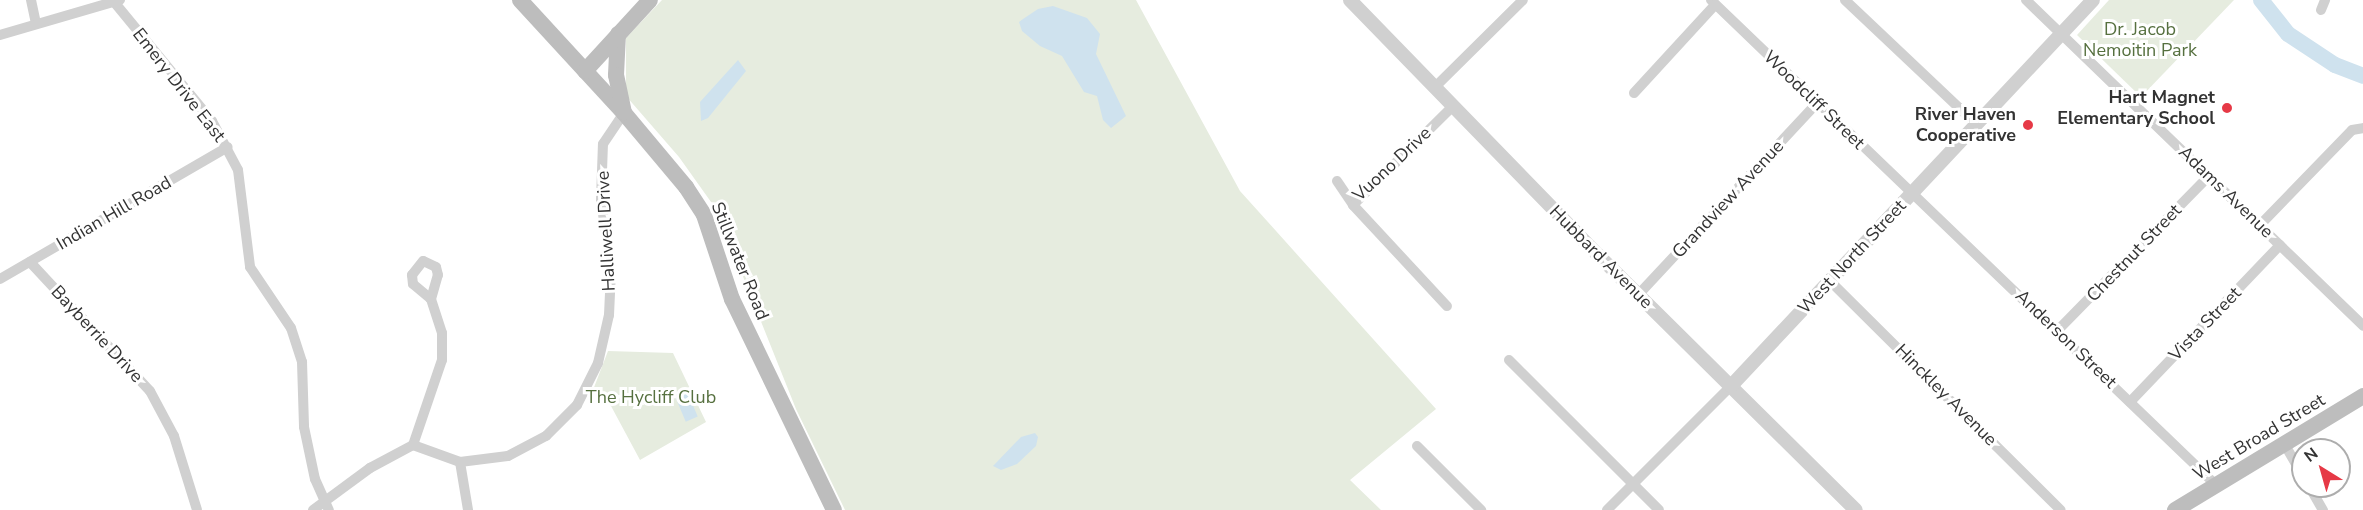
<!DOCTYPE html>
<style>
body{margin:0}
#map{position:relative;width:2363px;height:510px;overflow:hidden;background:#fff;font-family:"Nunito Sans",sans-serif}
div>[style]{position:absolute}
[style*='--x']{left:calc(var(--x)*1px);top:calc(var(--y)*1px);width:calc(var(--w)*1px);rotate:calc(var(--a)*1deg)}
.green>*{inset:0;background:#e6ecdf}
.water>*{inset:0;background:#cfe2ee;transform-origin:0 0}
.river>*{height:16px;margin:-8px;padding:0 8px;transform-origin:8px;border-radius:8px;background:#cfe2ee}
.minor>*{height:10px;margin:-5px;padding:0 5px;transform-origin:5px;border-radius:5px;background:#d0d0d0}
.tertiary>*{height:14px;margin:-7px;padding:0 7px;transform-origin:7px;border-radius:7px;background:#d0d0d0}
.secondary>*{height:16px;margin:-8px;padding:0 8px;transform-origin:8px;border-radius:8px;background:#bdbdbd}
.dots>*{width:16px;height:16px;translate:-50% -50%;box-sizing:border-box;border:3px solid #fff;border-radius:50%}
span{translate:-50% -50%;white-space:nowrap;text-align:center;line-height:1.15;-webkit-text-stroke:6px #fff;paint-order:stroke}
.park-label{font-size:18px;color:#56703f}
.street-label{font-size:18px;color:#333}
.poi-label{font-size:18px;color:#333;font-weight:700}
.right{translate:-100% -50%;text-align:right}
.north{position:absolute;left:2291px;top:438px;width:60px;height:60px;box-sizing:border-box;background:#fff;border:2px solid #adadad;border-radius:50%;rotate:323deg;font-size:16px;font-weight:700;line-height:24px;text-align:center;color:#333}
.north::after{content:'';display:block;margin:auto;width:21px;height:27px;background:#e63946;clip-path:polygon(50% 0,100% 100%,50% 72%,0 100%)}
</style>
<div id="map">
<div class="green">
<i style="clip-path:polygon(662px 0,1136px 0,1240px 191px,1436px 409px,1350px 480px,1381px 510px,845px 510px,796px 409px,716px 209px,679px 157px,626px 96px,626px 38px)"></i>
<i style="clip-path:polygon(2109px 0,2234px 0,2141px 97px,2077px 35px)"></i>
<i style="clip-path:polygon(608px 351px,673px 353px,706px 422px,640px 460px,611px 406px,593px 390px)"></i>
</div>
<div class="water">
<i style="clip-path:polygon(1053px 6px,1087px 18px,1100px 34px,1096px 54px,1126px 116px,1111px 128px,1103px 120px,1097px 96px,1084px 92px,1062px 56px,1040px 46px,1022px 31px,1019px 22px,1023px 19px,1038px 9px)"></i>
<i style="clip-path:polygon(738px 60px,746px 71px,708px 118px,701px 121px,700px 102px)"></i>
<i style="left:686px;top:389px;width:30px;height:13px;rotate:67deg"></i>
<i style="clip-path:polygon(1035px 433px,1038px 437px,1036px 446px,1017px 464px,1001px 470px,993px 466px,1021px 437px)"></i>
</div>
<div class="river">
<i style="--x:2261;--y:0;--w:43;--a:51.5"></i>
<i style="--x:2288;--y:34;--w:56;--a:33.4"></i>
<i style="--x:2335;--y:65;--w:30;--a:21"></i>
</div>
<div class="minor">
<i style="--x:31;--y:0;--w:24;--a:78"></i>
<i style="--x:1711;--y:0;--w:702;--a:43.84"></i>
<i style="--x:1845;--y:0;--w:180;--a:43.4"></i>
<i style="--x:2026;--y:0;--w:469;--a:44"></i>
<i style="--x:115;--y:3;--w:153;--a:50.6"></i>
<i style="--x:212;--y:121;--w:55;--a:62"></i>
<i style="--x:238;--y:170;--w:98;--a:82.9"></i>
<i style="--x:250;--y:267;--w:73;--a:56.1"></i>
<i style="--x:291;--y:328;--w:36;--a:72"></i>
<i style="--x:302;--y:362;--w:65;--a:88.2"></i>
<i style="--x:304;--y:427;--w:53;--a:78.1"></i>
<i style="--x:315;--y:479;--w:34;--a:66"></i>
<i style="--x:2321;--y:10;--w:11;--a:-68"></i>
<i style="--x:0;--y:35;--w:125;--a:-16.3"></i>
<i style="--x:1434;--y:88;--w:125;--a:-44.7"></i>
<i style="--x:1634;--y:93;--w:120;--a:-47.4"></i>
<i style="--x:1337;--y:181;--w:29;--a:56"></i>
<i style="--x:1353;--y:205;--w:139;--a:-44.7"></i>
<i style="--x:1353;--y:205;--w:138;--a:47.1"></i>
<i style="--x:2260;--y:225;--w:132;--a:-45.9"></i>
<i style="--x:2352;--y:130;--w:11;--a:-10"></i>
<i style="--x:30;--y:262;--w:176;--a:47.1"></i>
<i style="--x:150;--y:391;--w:51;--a:61.9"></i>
<i style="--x:174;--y:436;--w:77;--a:72.7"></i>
<i style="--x:0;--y:279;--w:263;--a:-30.1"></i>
<i style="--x:1830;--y:281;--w:325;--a:44.8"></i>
<i style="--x:1638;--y:295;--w:262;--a:-47"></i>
<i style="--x:2058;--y:330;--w:216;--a:-45.6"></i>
<i style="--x:1509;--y:360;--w:212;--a:45"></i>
<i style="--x:2130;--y:402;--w:217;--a:-46.3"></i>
<i style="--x:413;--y:445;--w:90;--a:-71.2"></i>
<i style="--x:442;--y:360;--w:27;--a:-90"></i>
<i style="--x:442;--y:333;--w:36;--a:-108"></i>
<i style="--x:431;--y:299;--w:25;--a:-74"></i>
<i style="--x:438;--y:275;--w:8;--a:-104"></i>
<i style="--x:436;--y:267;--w:14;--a:-155"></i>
<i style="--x:423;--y:261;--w:18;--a:128"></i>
<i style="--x:412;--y:275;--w:9;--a:84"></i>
<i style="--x:413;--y:284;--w:23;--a:40"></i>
<i style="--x:2285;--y:445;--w:36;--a:60"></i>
<i style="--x:1417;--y:446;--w:91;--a:45"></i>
<i style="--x:460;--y:462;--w:49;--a:80.5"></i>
<i style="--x:2309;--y:486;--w:28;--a:60"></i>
<i style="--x:313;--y:510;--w:71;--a:-36.4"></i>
<i style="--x:370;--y:468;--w:49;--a:-28.1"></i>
<i style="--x:413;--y:445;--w:50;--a:19.9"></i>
<i style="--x:460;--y:462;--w:48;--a:-7.1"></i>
<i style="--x:508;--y:456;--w:43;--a:-27.8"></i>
<i style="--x:546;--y:436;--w:44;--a:-45"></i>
<i style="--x:577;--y:405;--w:47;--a:-63.4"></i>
<i style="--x:598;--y:363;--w:49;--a:-77.1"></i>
<i style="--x:609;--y:315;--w:44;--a:-87.4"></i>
<i style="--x:611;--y:271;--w:72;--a:-98"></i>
<i style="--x:601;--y:200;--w:56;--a:-88"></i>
<i style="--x:603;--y:144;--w:37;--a:-56"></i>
<i style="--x:1607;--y:510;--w:175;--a:-45"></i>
</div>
<div class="tertiary">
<i style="--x:1350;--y:0;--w:354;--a:45.8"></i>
<i style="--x:1597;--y:254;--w:364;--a:44.7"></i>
<i style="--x:1731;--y:386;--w:529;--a:-46.84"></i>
</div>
<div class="secondary">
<i style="--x:520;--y:0;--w:154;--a:47.4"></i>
<i style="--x:624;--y:113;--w:97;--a:50"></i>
<i style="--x:686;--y:187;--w:33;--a:57"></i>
<i style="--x:704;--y:215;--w:89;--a:71.6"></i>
<i style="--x:732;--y:299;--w:234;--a:64.2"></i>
<i style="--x:618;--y:34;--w:41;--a:92.8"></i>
<i style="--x:616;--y:75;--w:38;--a:78"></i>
<i style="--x:585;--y:71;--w:96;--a:-47.5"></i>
<i style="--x:2175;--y:510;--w:220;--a:-31.2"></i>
</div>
<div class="dots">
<i style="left:2227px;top:108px;background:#e63946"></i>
<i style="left:2028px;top:125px;background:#e63946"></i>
</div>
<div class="park-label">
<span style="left:2140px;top:40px">Dr. Jacob<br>Nemoitin Park</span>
<span style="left:651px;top:397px">The Hycliff Club</span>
</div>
<div class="street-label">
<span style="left:179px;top:85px;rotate:52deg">Emery Drive East</span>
<span style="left:1814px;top:100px;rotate:44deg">Woodcliff Street</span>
<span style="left:1392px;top:164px;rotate:-43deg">Vuono Drive</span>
<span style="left:2226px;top:192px;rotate:44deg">Adams Avenue</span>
<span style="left:1728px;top:199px;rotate:-47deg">Grandview Avenue</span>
<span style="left:114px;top:213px;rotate:-30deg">Indian Hill Road</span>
<span style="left:606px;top:231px;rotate:-93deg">Halliwell Drive</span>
<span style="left:2134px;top:253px;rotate:-46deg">Chestnut Street</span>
<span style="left:1601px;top:257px;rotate:45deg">Hubbard Avenue</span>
<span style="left:1852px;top:257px;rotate:-47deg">West North Street</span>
<span style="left:740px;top:261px;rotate:68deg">Stillwater Road</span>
<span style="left:2205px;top:324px;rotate:-46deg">Vista Street</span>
<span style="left:97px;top:334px;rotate:47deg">Bayberrie Drive</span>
<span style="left:2066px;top:339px;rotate:44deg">Anderson Street</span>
<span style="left:1946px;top:395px;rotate:45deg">Hinckley Avenue</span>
<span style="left:2259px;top:437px;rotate:-31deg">West Broad Street</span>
</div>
<div class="poi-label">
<span class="right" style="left:2215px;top:108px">Hart Magnet<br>Elementary School</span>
<span class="right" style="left:2016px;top:125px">River Haven<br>Cooperative</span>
</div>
<div class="north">N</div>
</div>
